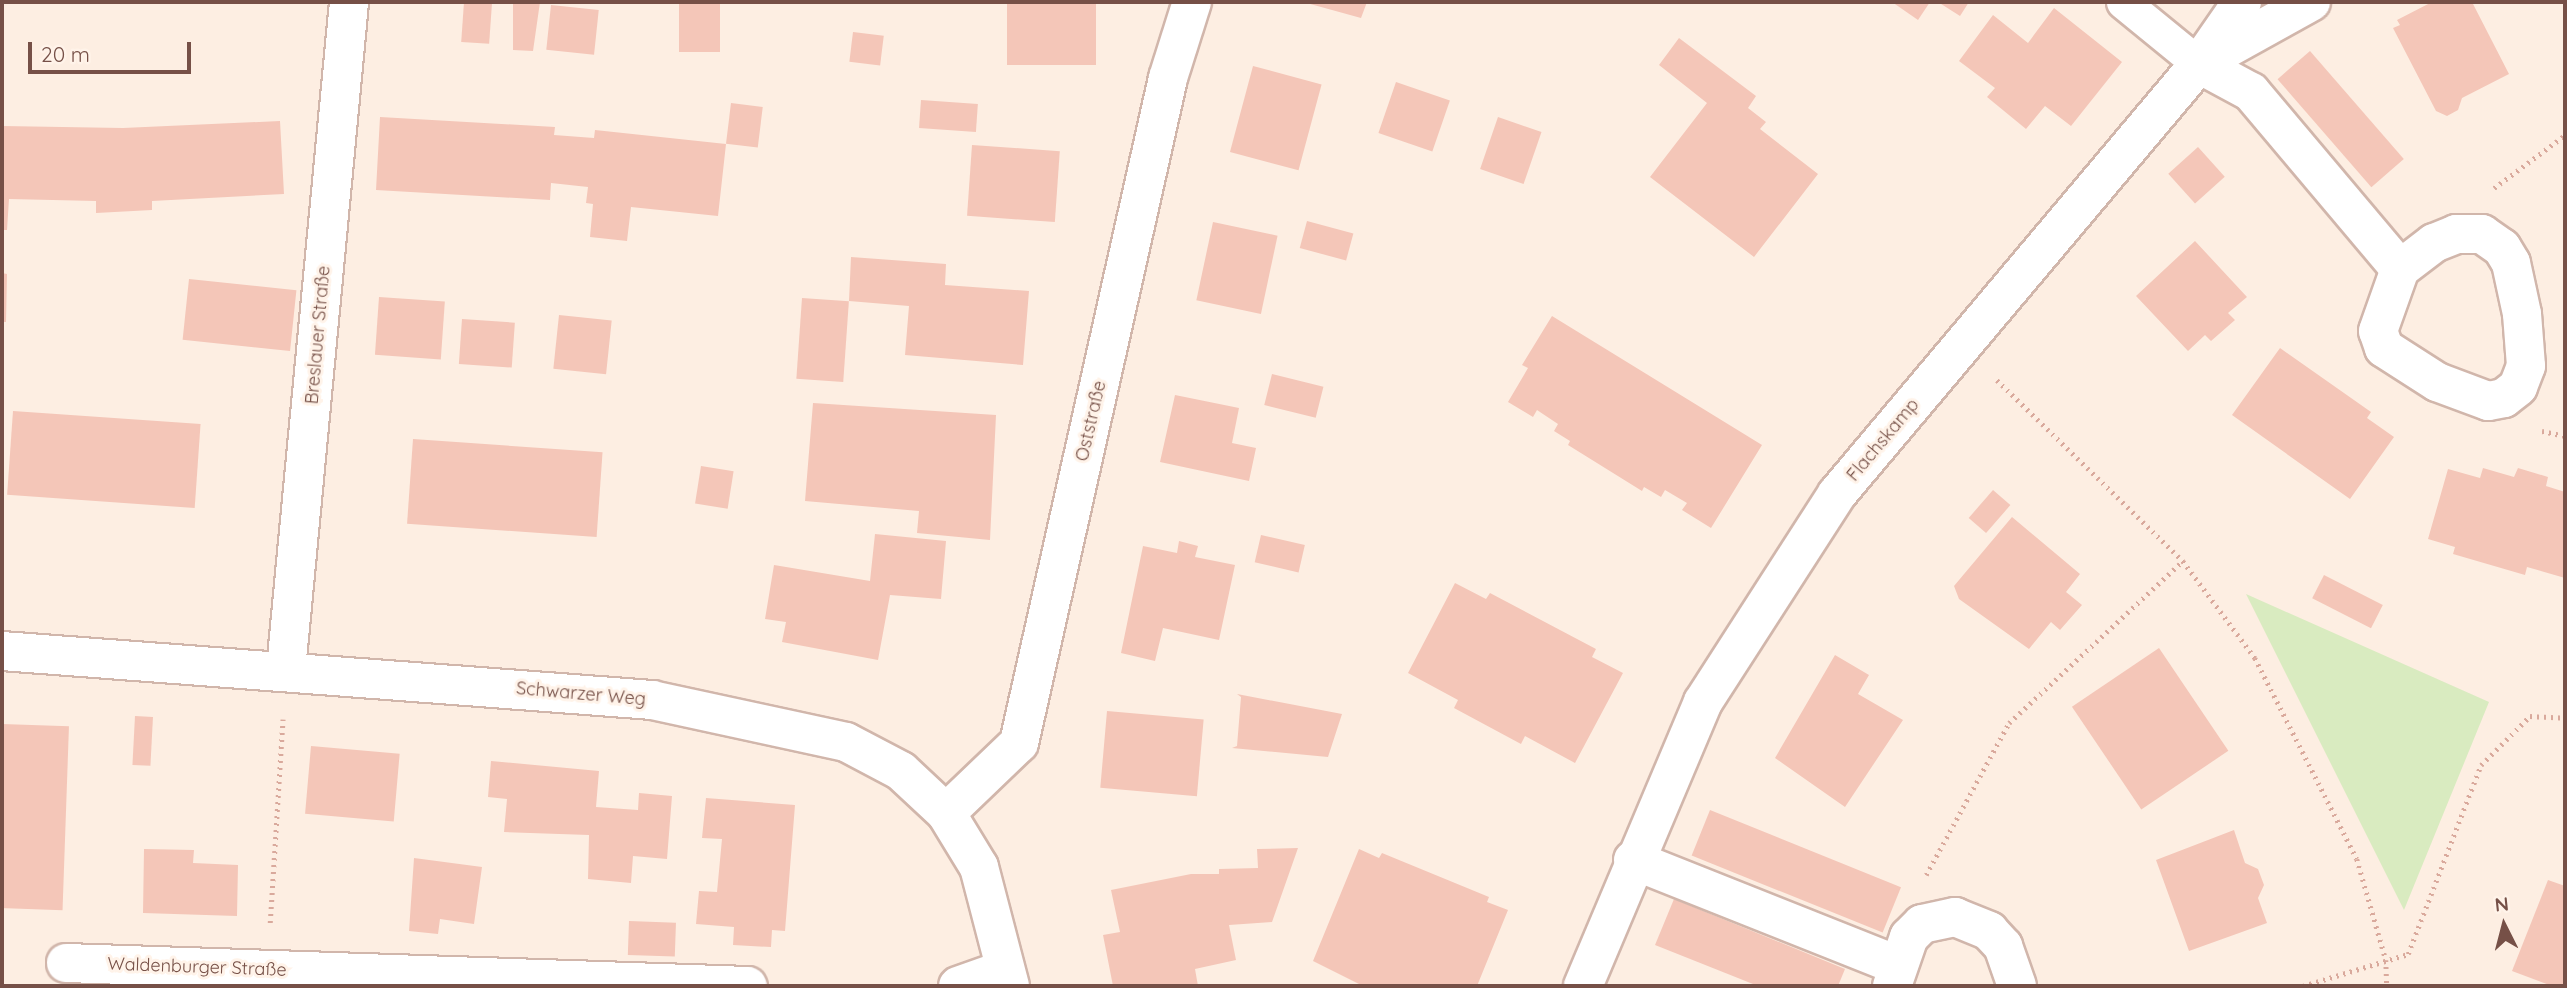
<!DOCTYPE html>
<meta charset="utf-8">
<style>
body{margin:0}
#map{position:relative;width:2567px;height:988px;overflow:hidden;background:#fdeee2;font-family:Quicksand,sans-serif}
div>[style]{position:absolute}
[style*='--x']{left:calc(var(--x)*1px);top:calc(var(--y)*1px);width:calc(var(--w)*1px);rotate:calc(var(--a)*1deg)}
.green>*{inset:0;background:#d9ebc0}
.building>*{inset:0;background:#f4c6b8;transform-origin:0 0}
.path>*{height:4.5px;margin-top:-2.25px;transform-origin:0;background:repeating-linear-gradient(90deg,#d9a99c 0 2px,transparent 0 7px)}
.roads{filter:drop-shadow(2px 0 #d1b6ab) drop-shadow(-2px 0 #d1b6ab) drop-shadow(0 2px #d1b6ab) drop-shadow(0 -2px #d1b6ab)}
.lane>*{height:33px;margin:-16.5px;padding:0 16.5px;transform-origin:16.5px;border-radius:16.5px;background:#fff}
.street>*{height:38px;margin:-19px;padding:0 19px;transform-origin:19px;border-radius:19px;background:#fff}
span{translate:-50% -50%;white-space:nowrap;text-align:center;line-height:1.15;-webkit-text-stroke:6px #fff3e9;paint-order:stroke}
.street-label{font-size:18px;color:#765047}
.frame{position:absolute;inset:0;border:4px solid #765047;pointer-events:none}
.north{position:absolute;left:2469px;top:890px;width:70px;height:70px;-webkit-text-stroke:5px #fff3e9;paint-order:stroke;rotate:354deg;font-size:19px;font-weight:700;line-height:28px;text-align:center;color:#765047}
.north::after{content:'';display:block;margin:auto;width:24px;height:32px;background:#765047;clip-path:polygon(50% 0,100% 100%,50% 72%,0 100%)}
.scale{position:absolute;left:28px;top:42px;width:163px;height:32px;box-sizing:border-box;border:4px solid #765047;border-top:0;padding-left:9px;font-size:21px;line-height:24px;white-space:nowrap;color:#765047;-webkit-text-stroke:5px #fff3e9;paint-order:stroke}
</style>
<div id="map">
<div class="green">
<i style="clip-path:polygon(2246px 594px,2489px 702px,2404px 910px)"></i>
</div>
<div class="building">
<i style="left:464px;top:2px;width:28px;height:40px;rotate:4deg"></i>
<i style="clip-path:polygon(513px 2px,540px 2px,533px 51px,513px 50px)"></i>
<i style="left:679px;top:2px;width:41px;height:50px"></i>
<i style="left:1007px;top:2px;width:89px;height:63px"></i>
<i style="clip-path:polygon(1303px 2px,1367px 2px,1361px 18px)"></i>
<i style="clip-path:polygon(1892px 2px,1930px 2px,1918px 20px)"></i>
<i style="clip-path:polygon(1938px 2px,1969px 2px,1960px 16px)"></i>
<i style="clip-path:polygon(2432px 2px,2472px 2px,2509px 74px,2462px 98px,2458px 110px,2447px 116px,2436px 111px,2393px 28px,2400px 25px,2397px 20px)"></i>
<i style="left:551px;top:5px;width:48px;height:45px;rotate:6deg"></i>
<i style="clip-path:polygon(2054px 8px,2122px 62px,2071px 126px,2045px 106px,2026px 129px,1987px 97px,1995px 88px,1959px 61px,1993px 15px,2028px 43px)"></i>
<i style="left:853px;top:32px;width:31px;height:30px;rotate:7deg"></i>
<i style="clip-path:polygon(1679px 38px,1756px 96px,1748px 108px,1766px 122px,1760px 129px,1818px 174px,1754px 257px,1650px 177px,1707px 103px,1659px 65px)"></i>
<i style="left:2310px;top:51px;width:143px;height:43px;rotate:49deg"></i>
<i style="left:1253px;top:66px;width:71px;height:89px;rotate:15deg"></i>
<i style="left:1396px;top:82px;width:57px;height:54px;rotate:19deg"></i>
<i style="left:921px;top:100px;width:57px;height:28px;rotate:4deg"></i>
<i style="left:731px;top:103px;width:32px;height:41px;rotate:7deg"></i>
<i style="clip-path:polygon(380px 117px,555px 127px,554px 135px,594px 138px,595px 130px,726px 144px,718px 216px,631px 207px,627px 241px,590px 237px,593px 204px,586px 203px,588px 187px,551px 183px,550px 200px,376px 190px)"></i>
<i style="left:1498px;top:117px;width:46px;height:55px;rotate:19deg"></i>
<i style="clip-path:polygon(280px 121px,284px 194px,152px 201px,152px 210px,96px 213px,96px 201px,9px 199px,7px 230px,2px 230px,2px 126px,123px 128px)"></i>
<i style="left:972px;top:145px;width:88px;height:71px;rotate:4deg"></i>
<i style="left:2198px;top:147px;width:40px;height:40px;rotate:48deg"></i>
<i style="left:1307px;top:221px;width:48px;height:28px;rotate:15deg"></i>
<i style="left:1213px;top:222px;width:66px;height:80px;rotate:12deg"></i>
<i style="clip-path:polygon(2195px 241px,2247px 297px,2228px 313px,2235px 320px,2211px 341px,2205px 335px,2188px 351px,2136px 296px)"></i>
<i style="clip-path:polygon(851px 257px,946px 264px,945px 285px,1029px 291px,1023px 365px,905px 355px,909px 306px,849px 301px)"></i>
<i style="clip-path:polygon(2px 273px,7px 274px,6px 322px,2px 322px)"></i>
<i style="left:189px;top:279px;width:108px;height:61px;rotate:6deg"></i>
<i style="left:379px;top:297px;width:66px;height:58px;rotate:4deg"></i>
<i style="left:802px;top:298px;width:47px;height:81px;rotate:4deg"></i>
<i style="left:559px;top:315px;width:53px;height:54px;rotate:6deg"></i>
<i style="clip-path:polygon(1552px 316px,1762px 445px,1711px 528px,1682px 510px,1687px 503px,1665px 490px,1661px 497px,1644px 487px,1642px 491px,1568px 445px,1570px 441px,1554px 431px,1558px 424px,1537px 410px,1533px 417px,1508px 402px,1528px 368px,1522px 365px)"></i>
<i style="left:462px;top:319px;width:53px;height:45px;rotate:4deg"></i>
<i style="clip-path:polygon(2280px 348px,2371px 412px,2367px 418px,2394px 437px,2350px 499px,2232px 415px)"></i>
<i style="left:1272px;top:374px;width:53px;height:32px;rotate:14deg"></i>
<i style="clip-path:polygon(1175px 395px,1239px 408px,1232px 443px,1256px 448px,1249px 481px,1160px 462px)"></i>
<i style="clip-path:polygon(813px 403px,996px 415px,990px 540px,917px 533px,919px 511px,805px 501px)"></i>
<i style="left:13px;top:411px;width:188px;height:84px;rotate:4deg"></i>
<i style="left:413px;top:439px;width:190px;height:85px;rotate:4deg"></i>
<i style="left:701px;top:466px;width:33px;height:38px;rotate:9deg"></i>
<i style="clip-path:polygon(2483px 468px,2514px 477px,2518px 468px,2548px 477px,2546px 486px,2565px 492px,2565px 578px,2527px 567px,2525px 575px,2453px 554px,2455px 547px,2428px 539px,2448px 469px,2480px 478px)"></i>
<i style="left:1993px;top:490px;width:23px;height:37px;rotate:41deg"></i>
<i style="clip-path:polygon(2012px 517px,2080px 574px,2066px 592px,2082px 605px,2060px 630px,2051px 622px,2029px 649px,1959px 599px,1954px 586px)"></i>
<i style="clip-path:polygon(875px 534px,946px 541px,941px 599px,890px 595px,878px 660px,782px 642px,786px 622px,765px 619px,774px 565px,870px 581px)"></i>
<i style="left:1261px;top:535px;width:45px;height:28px;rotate:13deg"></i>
<i style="clip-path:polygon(1179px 541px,1198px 546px,1195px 557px,1235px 565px,1219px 640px,1163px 628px,1155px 661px,1121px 653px,1143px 546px,1177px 553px)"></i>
<i style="left:2324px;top:575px;width:66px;height:26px;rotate:27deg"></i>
<i style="clip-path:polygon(1455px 583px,1486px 599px,1490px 593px,1596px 649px,1592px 657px,1623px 673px,1575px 763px,1525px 736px,1521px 744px,1454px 708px,1458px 700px,1408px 673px)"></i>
<i style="left:2159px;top:648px;width:124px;height:105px;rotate:56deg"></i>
<i style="clip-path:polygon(1835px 655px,1869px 675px,1858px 694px,1903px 720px,1845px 807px,1775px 758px)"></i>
<i style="clip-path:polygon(1237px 694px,1342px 714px,1328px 757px,1232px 748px,1237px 746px,1241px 697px)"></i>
<i style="left:1107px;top:711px;width:97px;height:77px;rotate:5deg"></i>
<i style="left:135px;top:716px;width:18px;height:49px;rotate:3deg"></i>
<i style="left:2px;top:724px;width:67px;height:184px;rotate:2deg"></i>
<i style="left:311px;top:746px;width:89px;height:68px;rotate:5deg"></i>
<i style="clip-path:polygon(491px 761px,599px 771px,596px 807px,638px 810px,639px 793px,672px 796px,667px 859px,633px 856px,631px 883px,588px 879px,589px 835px,504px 832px,507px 799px,488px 797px)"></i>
<i style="clip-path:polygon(706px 798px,795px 805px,785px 931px,772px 930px,771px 947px,733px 945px,734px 927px,696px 924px,699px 891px,717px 892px,722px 839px,702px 838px)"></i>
<i style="left:1710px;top:810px;width:206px;height:49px;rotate:22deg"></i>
<i style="clip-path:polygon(2234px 830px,2245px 863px,2258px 869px,2264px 885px,2258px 898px,2267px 923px,2189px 951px,2156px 860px)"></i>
<i style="clip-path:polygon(1298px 848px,1272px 922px,1229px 925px,1236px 960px,1195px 969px,1198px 986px,1113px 986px,1103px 935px,1120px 932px,1111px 890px,1191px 874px,1219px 874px,1219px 869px,1258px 868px,1257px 849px)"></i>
<i style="clip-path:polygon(144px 849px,194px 850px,193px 863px,238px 865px,237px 916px,143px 913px)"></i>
<i style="clip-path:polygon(1359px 849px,1379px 858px,1382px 853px,1489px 897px,1487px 902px,1508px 910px,1477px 986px,1363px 986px,1313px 961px)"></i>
<i style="clip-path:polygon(414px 858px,482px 867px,474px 924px,440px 919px,438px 934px,409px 931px)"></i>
<i style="clip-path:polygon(2548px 880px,2565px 886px,2565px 986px,2552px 986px,2512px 971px)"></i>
<i style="clip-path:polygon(1674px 899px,1845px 969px,1838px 986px,1758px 986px,1655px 945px)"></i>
<i style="left:629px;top:921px;width:47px;height:34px;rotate:2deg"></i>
</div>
<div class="path">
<i style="--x:2494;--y:188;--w:89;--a:-36.7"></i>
<i style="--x:1997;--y:380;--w:260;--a:44.2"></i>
<i style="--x:2183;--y:561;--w:121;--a:53.4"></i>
<i style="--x:2255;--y:658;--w:225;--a:63.1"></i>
<i style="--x:2357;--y:859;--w:105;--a:74"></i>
<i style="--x:2386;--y:960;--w:26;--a:88"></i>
<i style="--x:2542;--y:431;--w:24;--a:12"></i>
<i style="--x:1926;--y:875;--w:173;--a:-61.4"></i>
<i style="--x:2009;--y:723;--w:238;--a:-43"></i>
<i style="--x:270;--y:923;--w:204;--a:-86.4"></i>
<i style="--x:2303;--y:986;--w:110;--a:-16.9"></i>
<i style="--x:2408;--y:954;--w:203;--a:-68.9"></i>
<i style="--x:2481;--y:765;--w:69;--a:-45"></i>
<i style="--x:2530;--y:716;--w:35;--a:3"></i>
</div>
<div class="roads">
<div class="lane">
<i style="--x:2123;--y:2;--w:98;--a:39.2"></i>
</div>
<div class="street">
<i style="--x:2242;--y:2;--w:75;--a:124.7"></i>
<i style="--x:2199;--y:64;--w:59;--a:28.3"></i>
<i style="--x:2251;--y:92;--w:231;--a:49.9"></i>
<i style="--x:2456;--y:234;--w:26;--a:0"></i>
<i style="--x:2482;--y:234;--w:24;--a:35"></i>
<i style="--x:2502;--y:248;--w:17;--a:59"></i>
<i style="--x:2511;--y:263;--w:52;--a:77.8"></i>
<i style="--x:2522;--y:314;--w:52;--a:85.6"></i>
<i style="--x:2526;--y:366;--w:22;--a:111"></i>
<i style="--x:2518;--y:387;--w:18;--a:142"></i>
<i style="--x:2504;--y:398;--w:16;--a:169"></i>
<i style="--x:2488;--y:401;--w:54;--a:-159.6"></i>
<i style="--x:2437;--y:382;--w:63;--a:-147.3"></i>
<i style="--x:2384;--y:348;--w:18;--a:-109"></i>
<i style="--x:2378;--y:331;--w:66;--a:-70.5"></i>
<i style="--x:2400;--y:269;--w:43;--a:-37.4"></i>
<i style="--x:2434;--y:243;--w:24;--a:-22"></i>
<i style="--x:2;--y:651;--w:652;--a:4.31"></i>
<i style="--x:652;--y:700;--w:198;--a:12.2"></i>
<i style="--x:846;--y:742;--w:62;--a:27.8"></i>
<i style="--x:901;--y:771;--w:62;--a:43"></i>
<i style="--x:946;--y:813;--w:63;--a:58.6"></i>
<i style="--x:979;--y:867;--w:123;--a:75.4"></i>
<i style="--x:286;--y:669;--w:670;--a:-84.6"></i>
<i style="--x:946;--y:813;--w:101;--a:-43.8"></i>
<i style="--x:1019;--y:743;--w:681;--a:-77.37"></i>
<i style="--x:1168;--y:78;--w:80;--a:-72.5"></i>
<i style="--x:1633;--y:860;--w:284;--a:21.7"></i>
<i style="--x:66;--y:963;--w:682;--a:1.93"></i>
<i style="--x:958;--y:986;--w:48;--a:-19.6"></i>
<i style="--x:1583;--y:986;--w:308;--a:-67.1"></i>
<i style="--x:1703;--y:702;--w:247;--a:-57.2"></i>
<i style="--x:1837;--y:494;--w:562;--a:-49.91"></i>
<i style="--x:2199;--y:64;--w:128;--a:-29"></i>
<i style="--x:1892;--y:986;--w:52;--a:-70.9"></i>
<i style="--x:1909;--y:937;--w:18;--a:-45"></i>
<i style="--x:1922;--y:924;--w:34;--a:-12"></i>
<i style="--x:1955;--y:917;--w:37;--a:22"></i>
<i style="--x:1989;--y:931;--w:21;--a:47"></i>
<i style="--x:2003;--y:946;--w:42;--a:70.7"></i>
</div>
</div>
<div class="street-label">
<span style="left:318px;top:335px;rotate:-85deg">Breslauer Straße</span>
<span style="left:1091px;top:421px;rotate:-77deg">Oststraße</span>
<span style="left:1883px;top:440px;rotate:-50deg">Flachskamp</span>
<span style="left:581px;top:694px;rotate:5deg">Schwarzer Weg</span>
<span style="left:197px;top:967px;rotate:2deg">Waldenburger Straße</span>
</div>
<div class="frame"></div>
<div class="north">N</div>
<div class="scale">20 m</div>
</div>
